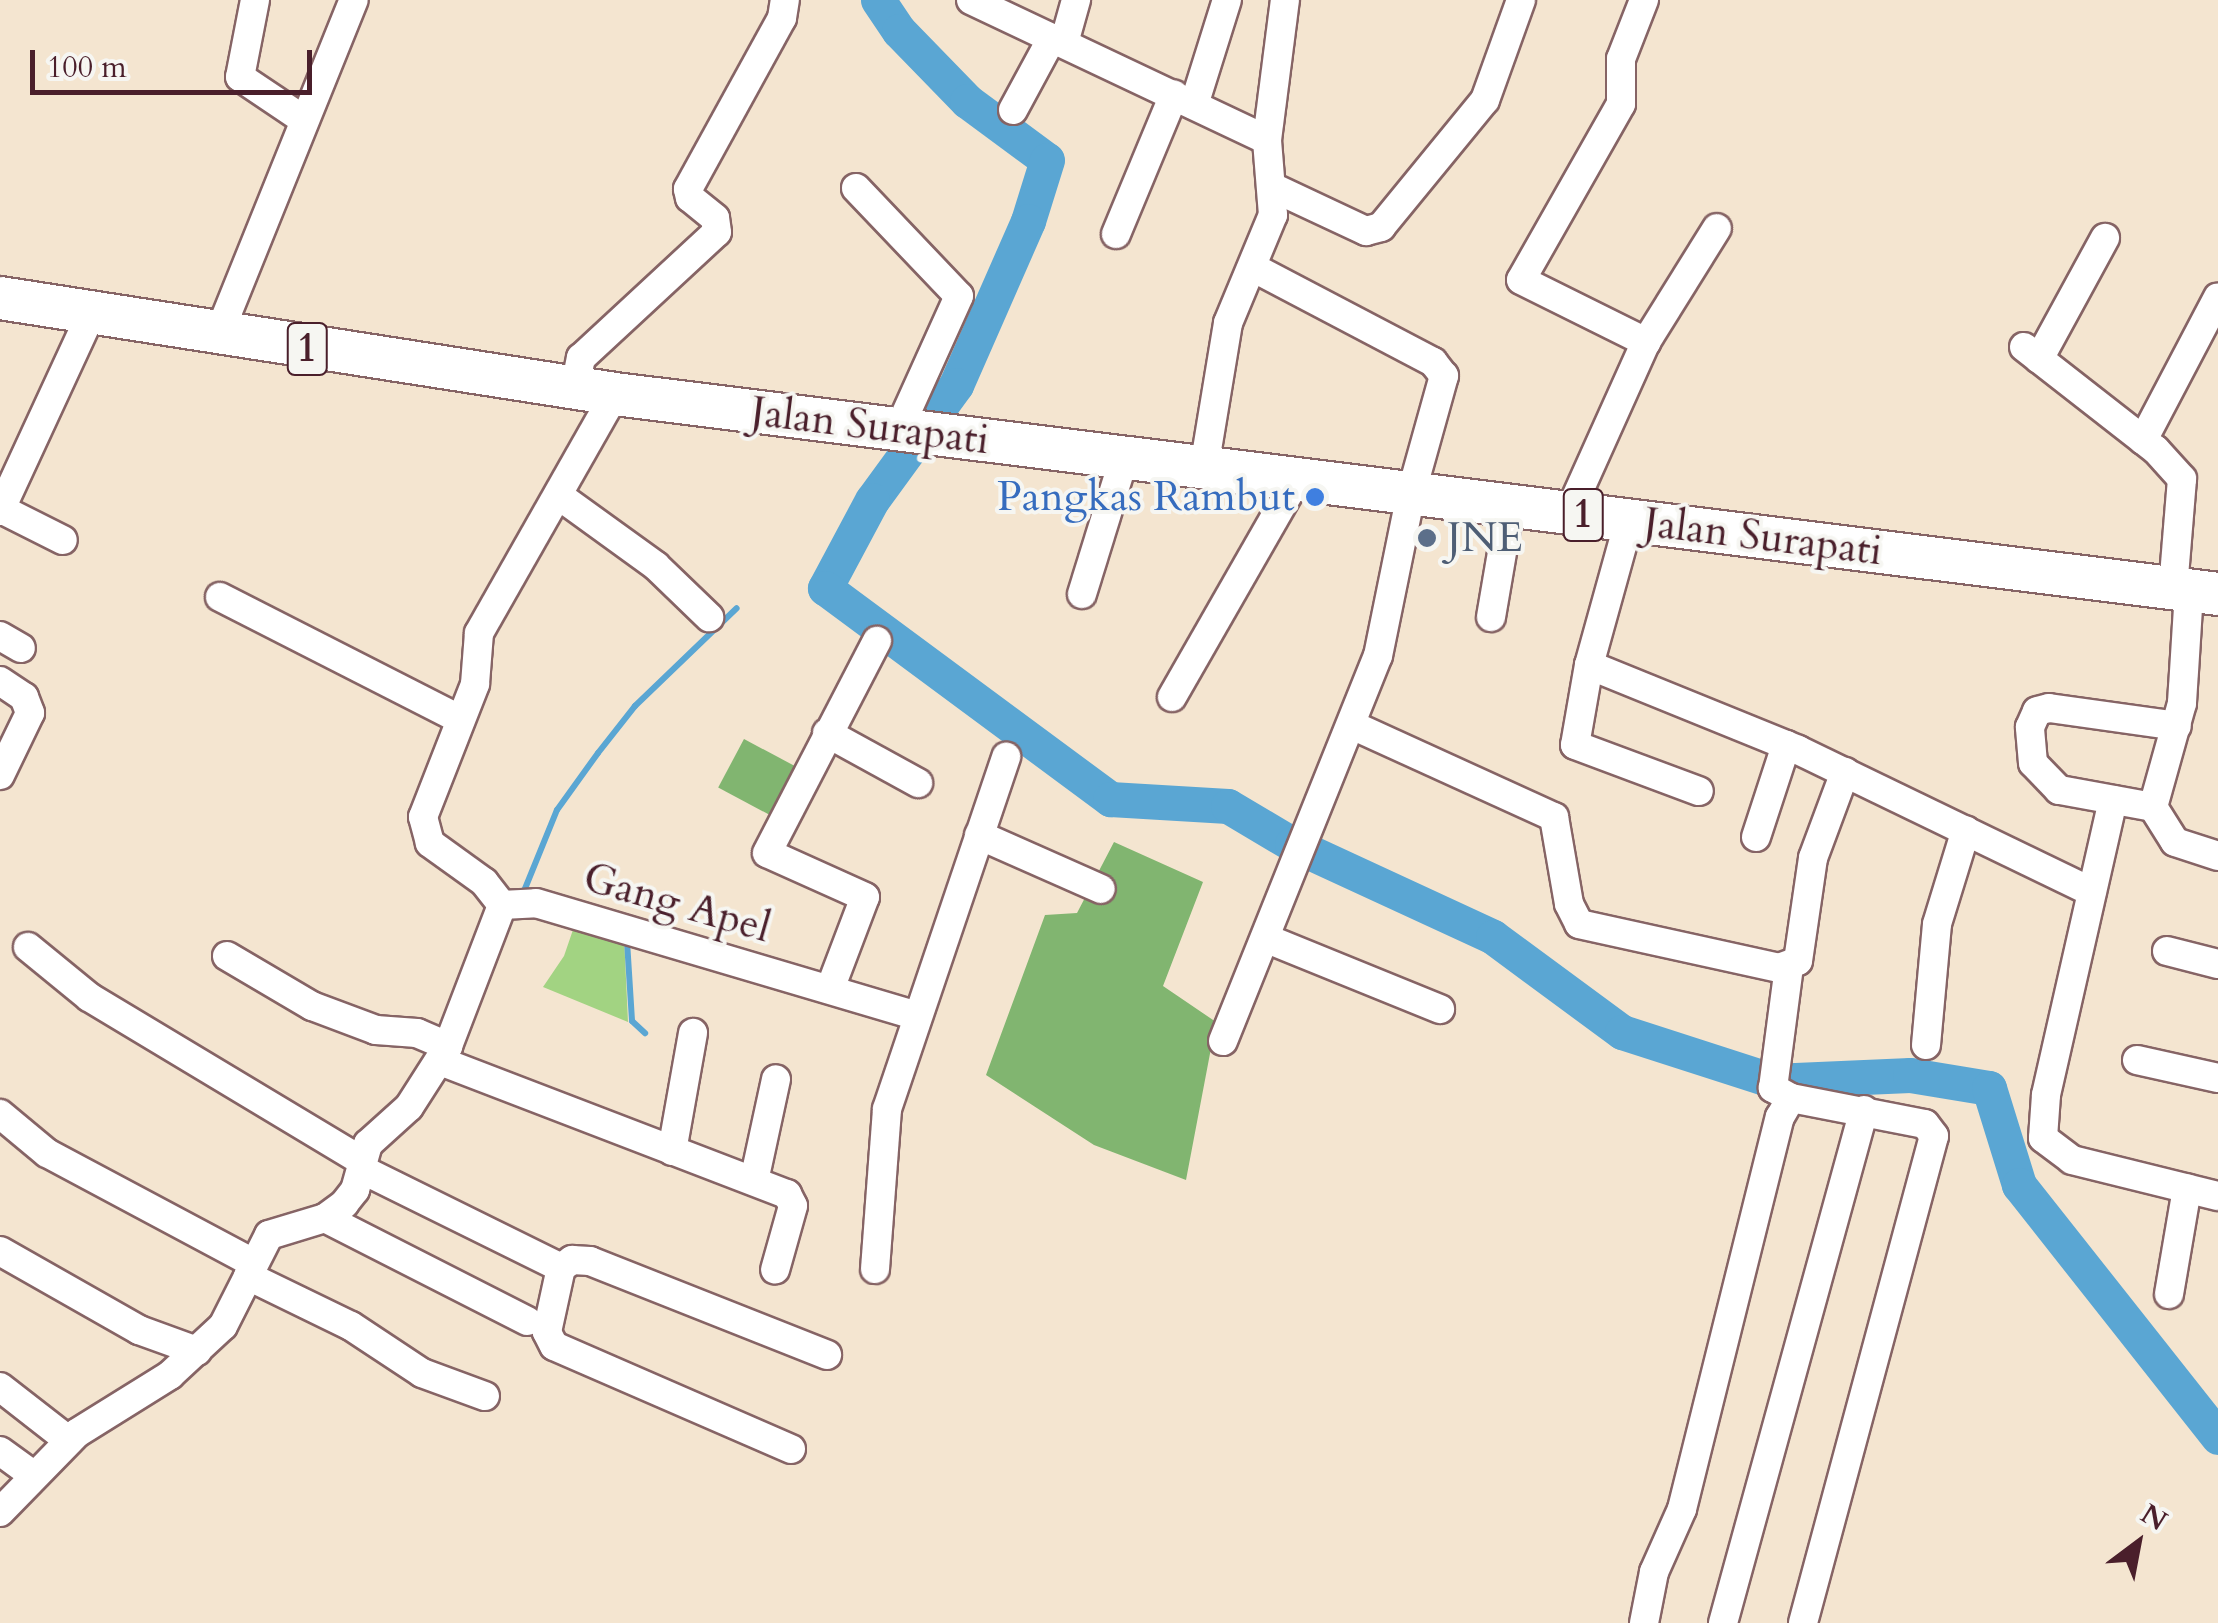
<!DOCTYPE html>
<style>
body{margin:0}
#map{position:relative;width:2218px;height:1623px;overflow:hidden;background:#f4e5d0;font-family:Cardo,serif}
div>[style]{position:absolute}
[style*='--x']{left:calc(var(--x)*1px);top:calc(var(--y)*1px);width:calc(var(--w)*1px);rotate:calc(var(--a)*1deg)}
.green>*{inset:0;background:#a2d382}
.forest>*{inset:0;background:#81b570;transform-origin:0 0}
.stream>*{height:6px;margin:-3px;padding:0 3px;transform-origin:3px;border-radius:3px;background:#5aa6d3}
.river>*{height:35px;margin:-17.5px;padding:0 17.5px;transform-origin:17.5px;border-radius:17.5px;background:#5aa6d3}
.roads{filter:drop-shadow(2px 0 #866465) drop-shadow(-2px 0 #866465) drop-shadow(0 2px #866465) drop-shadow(0 -2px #866465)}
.minor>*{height:28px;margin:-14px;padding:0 14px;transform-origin:14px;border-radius:14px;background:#fff}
.highway>*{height:42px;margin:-21px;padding:0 21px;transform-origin:21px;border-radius:21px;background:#fff}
.dots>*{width:28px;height:28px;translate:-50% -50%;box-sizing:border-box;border:5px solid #f6f6f2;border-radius:50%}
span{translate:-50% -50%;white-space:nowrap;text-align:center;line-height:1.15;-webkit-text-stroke:8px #f6f6f2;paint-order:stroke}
.shield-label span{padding:2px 8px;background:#f6f6f2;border:2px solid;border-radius:8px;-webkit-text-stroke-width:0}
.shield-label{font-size:40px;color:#4a1f2b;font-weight:700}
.street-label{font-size:42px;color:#4a1f2b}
.shop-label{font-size:42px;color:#366cbe}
.right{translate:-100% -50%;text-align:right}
.service-label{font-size:42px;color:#4e5e75}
.left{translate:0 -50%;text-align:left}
.north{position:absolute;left:2088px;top:1493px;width:100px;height:100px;-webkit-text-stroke:8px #f6f6f2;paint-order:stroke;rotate:32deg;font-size:28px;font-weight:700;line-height:40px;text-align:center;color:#4a1f2b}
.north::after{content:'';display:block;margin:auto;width:35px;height:45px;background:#4a1f2b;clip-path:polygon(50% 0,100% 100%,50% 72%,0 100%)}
.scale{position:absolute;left:30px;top:50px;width:282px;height:45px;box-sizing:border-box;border:5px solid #4a1f2b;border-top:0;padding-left:12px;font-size:30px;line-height:35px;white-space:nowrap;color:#4a1f2b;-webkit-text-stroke:8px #f6f6f2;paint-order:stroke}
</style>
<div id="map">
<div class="green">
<i style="clip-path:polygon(576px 921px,624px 936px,628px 1022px,543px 987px,564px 956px)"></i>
</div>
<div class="forest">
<i style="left:744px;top:739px;width:68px;height:55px;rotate:28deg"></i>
<i style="clip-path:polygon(1114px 842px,1203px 882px,1163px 986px,1216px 1022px,1186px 1180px,1094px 1145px,986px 1075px,1045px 915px,1077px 913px)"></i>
</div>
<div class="stream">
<i style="--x:522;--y:896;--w:93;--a:-67.9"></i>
<i style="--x:557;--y:810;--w:70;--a:-54.3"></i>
<i style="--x:598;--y:753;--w:60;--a:-51.8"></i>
<i style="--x:635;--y:706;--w:141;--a:-43.9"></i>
<i style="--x:627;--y:941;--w:80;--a:86.4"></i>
<i style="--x:632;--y:1021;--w:18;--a:43"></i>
</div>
<div class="river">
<i style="--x:878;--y:0;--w:37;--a:56"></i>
<i style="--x:899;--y:31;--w:98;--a:45.8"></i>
<i style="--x:967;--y:101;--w:99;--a:36.4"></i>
<i style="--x:1047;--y:160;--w:64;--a:107.3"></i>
<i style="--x:1028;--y:221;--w:179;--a:113.7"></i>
<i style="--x:956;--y:385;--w:142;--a:126.1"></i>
<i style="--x:872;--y:500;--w:100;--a:118.1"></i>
<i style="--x:825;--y:588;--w:355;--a:36.5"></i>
<i style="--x:1110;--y:799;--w:118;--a:3.4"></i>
<i style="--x:1228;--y:806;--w:74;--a:30.7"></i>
<i style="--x:1292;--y:844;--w:221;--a:24.8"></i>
<i style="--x:1493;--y:937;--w:160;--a:36.4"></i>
<i style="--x:1622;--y:1032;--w:160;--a:17.9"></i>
<i style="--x:1774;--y:1081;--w:136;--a:-2.5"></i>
<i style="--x:1910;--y:1075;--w:80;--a:9.3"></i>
<i style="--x:1989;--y:1088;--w:102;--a:72.8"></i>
<i style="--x:2019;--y:1185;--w:321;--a:51.7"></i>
</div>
<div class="roads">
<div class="minor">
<i style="--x:255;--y:0;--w:78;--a:101"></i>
<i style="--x:240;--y:77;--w:77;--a:33.9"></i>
<i style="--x:971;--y:0;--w:327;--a:25.3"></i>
<i style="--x:1644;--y:0;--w:63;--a:111.3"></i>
<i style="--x:1621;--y:59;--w:45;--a:90"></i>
<i style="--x:1621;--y:104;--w:202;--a:119.6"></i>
<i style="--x:1521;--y:280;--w:140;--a:26.4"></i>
<i style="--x:1064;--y:43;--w:45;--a:-74.4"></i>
<i style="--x:1194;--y:105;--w:110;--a:-72.6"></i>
<i style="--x:1013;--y:110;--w:82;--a:-61.6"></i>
<i style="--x:1272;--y:187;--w:104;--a:25.1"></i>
<i style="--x:1366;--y:231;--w:16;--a:-15"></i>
<i style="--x:1381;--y:227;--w:164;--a:-50.7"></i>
<i style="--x:1485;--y:100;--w:106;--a:-70.2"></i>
<i style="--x:856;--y:188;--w:149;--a:46.4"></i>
<i style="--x:959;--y:296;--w:146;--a:114.3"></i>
<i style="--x:1116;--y:234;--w:151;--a:-67.4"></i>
<i style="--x:218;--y:336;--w:362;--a:-68"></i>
<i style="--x:2024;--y:347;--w:167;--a:38"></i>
<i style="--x:2156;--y:450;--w:39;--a:48"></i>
<i style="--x:2182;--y:479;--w:110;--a:94.7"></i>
<i style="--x:2039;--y:359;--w:138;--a:-61.4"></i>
<i style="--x:575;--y:388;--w:31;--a:-79"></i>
<i style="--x:581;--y:358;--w:185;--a:-42.8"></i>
<i style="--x:717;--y:232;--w:14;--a:-98"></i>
<i style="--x:715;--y:218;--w:32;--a:-141"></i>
<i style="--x:690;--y:198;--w:9;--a:-103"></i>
<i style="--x:688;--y:189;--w:195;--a:-61.2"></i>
<i style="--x:782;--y:18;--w:18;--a:-81"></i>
<i style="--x:2143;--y:440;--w:161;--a:-62.3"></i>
<i style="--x:1204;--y:468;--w:147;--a:-80.6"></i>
<i style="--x:1228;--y:323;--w:117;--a:-67.4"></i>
<i style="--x:1273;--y:215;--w:75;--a:-94.6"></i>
<i style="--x:1267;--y:140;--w:141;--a:-82.7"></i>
<i style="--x:558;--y:495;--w:121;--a:35.9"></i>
<i style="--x:656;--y:566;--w:74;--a:43.9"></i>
<i style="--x:1;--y:509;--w:69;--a:26.6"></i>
<i style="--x:0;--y:511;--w:217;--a:-65.2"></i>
<i style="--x:1569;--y:513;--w:188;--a:-65.8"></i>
<i style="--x:1646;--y:342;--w:134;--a:-58.1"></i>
<i style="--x:1629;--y:521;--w:149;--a:105.5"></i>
<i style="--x:1589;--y:665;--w:81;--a:99.9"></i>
<i style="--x:1575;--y:745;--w:132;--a:20.4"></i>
<i style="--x:1082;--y:594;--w:142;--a:-72.8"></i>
<i style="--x:220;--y:597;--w:266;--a:27"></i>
<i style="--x:1491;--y:617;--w:113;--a:-80.3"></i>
<i style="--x:0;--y:636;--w:24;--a:30"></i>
<i style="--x:1589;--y:665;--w:226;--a:22.1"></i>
<i style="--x:1798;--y:750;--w:326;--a:25.8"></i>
<i style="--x:0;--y:681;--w:29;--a:34"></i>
<i style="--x:24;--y:697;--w:17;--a:69"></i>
<i style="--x:30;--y:713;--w:69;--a:115.8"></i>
<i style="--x:1172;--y:697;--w:251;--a:-60.2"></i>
<i style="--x:1352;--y:725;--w:222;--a:24.5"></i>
<i style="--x:1554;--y:817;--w:88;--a:80.2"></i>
<i style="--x:1569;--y:904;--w:22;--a:63"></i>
<i style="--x:1579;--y:924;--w:205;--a:12.4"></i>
<i style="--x:1779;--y:968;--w:20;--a:-20"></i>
<i style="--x:1798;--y:961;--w:104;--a:-81.7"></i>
<i style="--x:1813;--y:858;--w:92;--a:-69.6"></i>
<i style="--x:827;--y:733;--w:104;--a:28.8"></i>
<i style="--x:2113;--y:800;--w:303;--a:102.8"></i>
<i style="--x:2046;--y:1095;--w:43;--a:94"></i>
<i style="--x:2043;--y:1138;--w:36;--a:37"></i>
<i style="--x:2072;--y:1160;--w:150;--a:13.9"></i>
<i style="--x:2153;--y:807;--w:96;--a:-169.7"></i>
<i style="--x:2059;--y:790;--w:37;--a:-134"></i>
<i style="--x:2033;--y:763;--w:36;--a:-95"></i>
<i style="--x:2030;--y:727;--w:17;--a:-66"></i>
<i style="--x:2037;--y:711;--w:12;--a:-14"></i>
<i style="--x:2049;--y:708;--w:129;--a:8"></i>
<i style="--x:2153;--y:807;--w:108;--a:-74.4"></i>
<i style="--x:2182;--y:703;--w:112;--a:-86.4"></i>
<i style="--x:2153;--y:807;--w:41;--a:57.8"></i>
<i style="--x:2175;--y:842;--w:45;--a:18"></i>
<i style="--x:979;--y:835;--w:133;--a:23.9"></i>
<i style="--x:1756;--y:837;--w:97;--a:-71.9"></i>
<i style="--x:502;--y:905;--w:34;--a:-3"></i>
<i style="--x:536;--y:903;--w:394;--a:16.5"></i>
<i style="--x:1265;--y:938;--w:189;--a:22.1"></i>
<i style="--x:28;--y:947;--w:79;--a:39.3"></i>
<i style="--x:89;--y:997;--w:318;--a:31"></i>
<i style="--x:2167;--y:951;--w:53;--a:14.3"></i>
<i style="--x:227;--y:956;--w:99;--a:30.5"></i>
<i style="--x:312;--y:1006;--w:68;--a:20.6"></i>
<i style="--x:376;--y:1030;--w:41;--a:4.2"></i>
<i style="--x:417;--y:1033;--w:34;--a:23"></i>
<i style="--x:830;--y:989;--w:98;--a:-69.2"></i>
<i style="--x:865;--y:897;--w:107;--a:-155.8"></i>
<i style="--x:767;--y:853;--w:239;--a:-62.6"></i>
<i style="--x:1223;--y:1041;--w:415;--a:-68.1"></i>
<i style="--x:1378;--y:656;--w:165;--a:-78.5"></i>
<i style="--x:1411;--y:494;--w:123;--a:-74.4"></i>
<i style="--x:1444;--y:376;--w:18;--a:-128"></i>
<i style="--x:1433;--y:362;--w:204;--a:-152.3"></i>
<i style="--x:1926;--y:1045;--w:121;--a:-84.8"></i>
<i style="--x:1937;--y:924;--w:98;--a:-72.9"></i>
<i style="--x:2137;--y:1060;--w:83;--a:12.5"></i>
<i style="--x:440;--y:1061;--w:372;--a:21"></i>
<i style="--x:787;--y:1194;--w:13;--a:63"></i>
<i style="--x:793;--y:1206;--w:66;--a:105.7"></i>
<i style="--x:1791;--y:1098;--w:136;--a:11"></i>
<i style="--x:1925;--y:1124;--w:15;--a:53"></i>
<i style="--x:1934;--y:1136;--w:504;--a:105.06"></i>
<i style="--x:0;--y:1114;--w:61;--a:39.7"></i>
<i style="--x:47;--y:1153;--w:234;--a:28.1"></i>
<i style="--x:672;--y:1151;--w:120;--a:-79.9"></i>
<i style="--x:361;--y:1169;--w:223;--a:26.3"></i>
<i style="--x:754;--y:1181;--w:104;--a:-77.8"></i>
<i style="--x:325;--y:1218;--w:227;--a:27"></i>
<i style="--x:0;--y:1251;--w:160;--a:29.6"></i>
<i style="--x:139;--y:1330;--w:62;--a:19.9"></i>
<i style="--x:875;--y:1269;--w:160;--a:-85.7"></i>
<i style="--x:887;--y:1109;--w:372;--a:-71.3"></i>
<i style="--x:248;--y:1276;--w:114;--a:25.9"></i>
<i style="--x:351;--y:1326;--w:85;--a:33.5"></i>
<i style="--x:422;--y:1373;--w:67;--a:20.1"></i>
<i style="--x:2169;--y:1294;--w:107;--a:-80.3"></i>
<i style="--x:0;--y:1387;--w:86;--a:37.9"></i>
<i style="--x:791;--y:1449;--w:258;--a:-156.5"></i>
<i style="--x:554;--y:1346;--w:16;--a:-117"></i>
<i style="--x:547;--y:1332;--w:66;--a:-77.7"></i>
<i style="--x:561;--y:1268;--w:14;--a:-36"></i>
<i style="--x:572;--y:1260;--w:18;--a:3"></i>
<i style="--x:590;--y:1261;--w:255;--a:21.6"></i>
<i style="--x:0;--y:1451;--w:41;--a:36"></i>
<i style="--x:0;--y:1512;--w:110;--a:-45.7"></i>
<i style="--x:77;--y:1433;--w:110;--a:-31.9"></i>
<i style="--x:170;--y:1375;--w:72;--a:-42.8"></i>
<i style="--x:223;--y:1326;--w:102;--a:-63.2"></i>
<i style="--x:269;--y:1235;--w:59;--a:-16.9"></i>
<i style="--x:325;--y:1218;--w:24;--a:-36"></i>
<i style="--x:344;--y:1204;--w:18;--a:-52"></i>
<i style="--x:355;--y:1190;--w:48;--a:-74.2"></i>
<i style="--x:368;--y:1144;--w:55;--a:-42.1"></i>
<i style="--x:409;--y:1107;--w:72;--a:-57.4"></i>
<i style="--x:448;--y:1046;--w:151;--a:-69"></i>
<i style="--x:502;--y:905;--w:29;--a:-128"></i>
<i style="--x:484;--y:882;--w:67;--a:-144.2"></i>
<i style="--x:430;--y:843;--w:27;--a:-105"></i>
<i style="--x:423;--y:817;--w:143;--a:-68.6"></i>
<i style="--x:475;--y:684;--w:51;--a:-85.5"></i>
<i style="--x:479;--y:633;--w:275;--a:-60.4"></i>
<i style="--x:1644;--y:1623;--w:52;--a:-78.9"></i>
<i style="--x:1654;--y:1572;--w:69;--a:-66"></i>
<i style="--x:1682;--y:1509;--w:404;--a:-76"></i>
<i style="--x:1780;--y:1117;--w:22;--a:-60"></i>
<i style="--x:1791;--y:1098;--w:21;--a:-151"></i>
<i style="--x:1773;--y:1088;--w:122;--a:-82.5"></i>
<i style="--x:1723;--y:1623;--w:532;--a:-74.63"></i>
</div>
<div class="highway">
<i style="--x:0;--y:298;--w:622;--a:8.87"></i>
<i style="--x:615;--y:394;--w:1615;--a:7.11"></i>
</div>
</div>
<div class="dots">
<i style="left:1315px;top:497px;background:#3f7fe0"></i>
<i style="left:1427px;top:538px;background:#5c6f8a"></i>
</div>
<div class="shield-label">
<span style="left:307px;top:349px">1</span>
<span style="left:1583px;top:515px">1</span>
</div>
<div class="street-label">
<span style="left:870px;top:426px;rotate:7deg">Jalan Surapati</span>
<span style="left:1763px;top:537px;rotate:7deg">Jalan Surapati</span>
<span style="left:677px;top:903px;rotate:16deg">Gang Apel</span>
</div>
<div class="shop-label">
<span class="right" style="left:1295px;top:497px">Pangkas Rambut</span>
</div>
<div class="service-label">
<span class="left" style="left:1447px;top:538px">JNE</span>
</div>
<div class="north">N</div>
<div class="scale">100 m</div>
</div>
